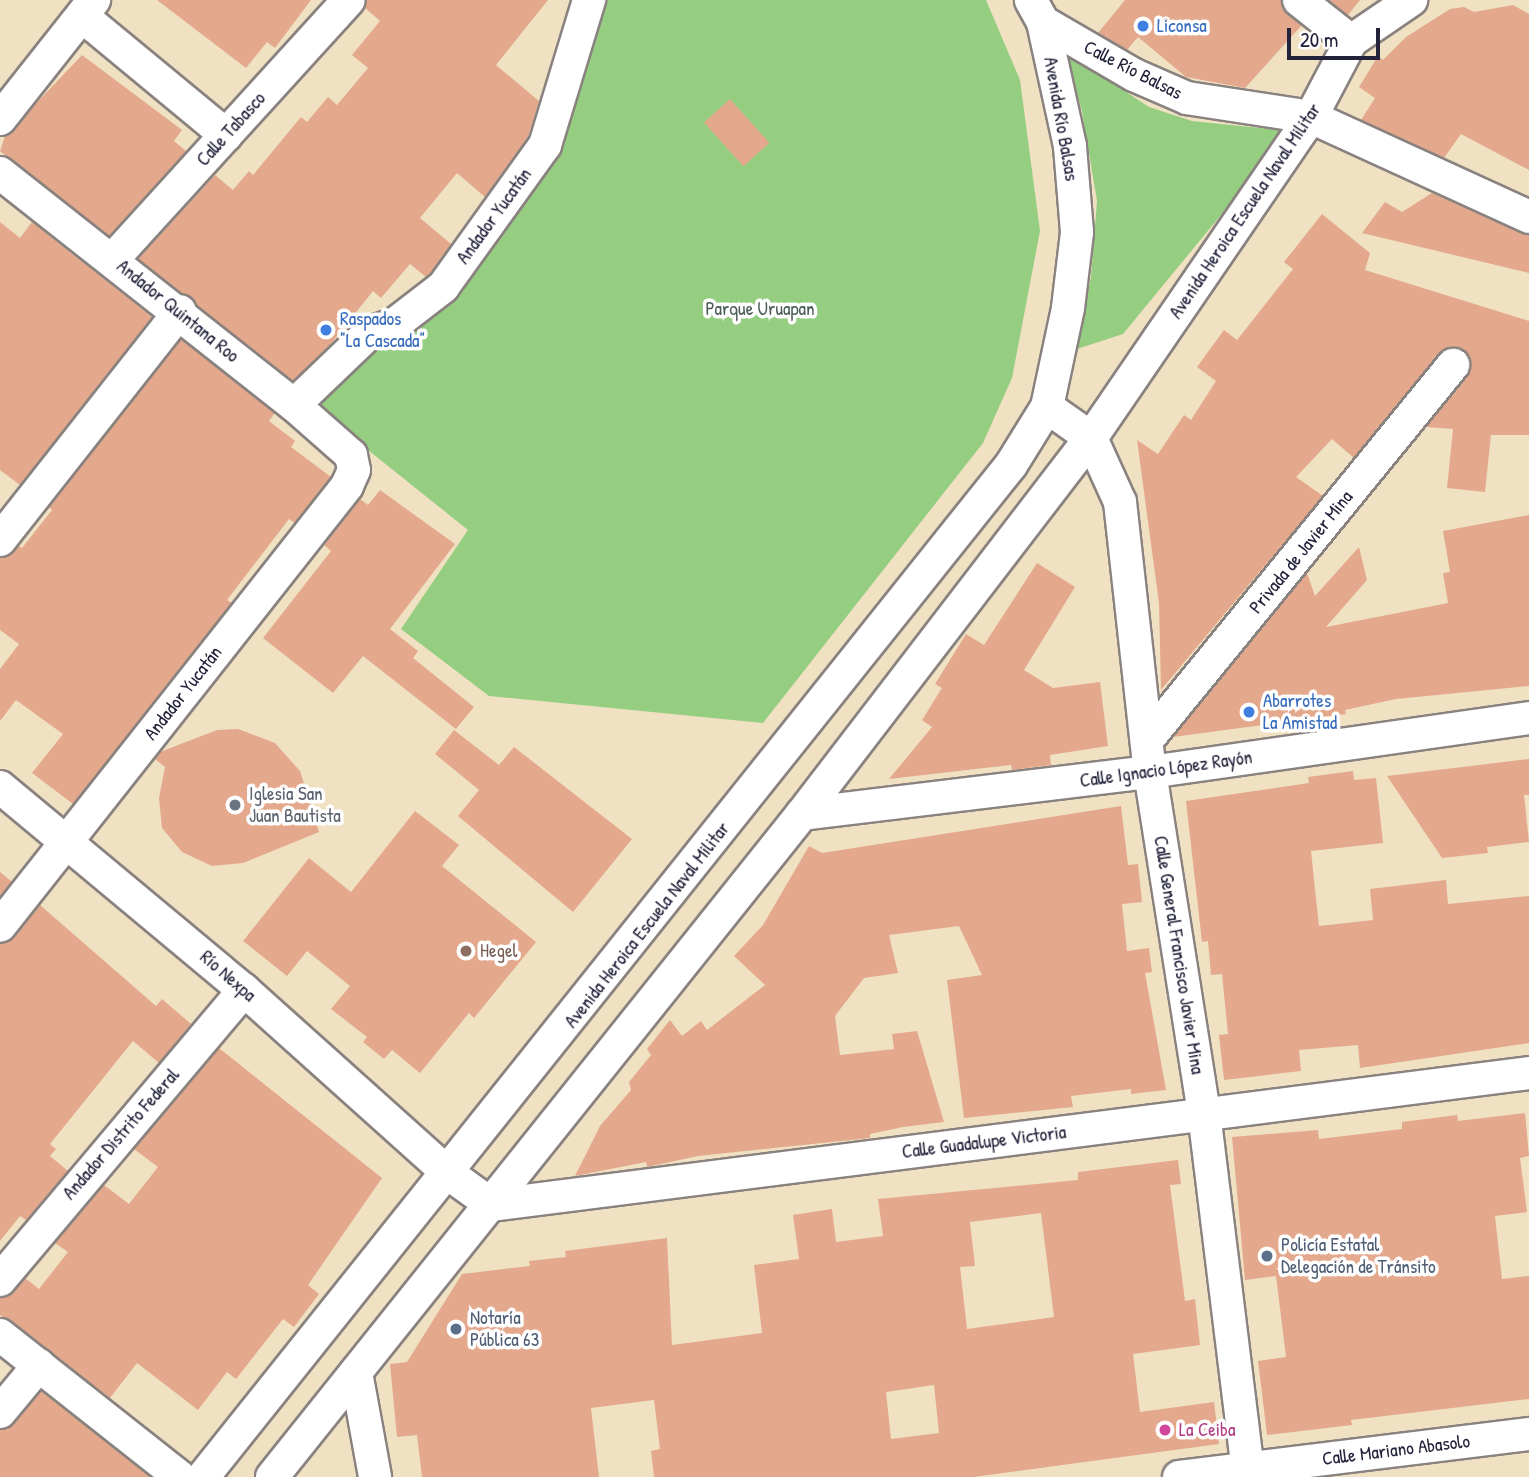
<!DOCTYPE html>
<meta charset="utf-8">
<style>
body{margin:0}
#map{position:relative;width:1529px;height:1477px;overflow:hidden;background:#f0e1c3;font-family:"Patrick Hand",sans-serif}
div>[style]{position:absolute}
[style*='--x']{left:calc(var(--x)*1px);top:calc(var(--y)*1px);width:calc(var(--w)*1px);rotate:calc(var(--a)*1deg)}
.green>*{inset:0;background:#96ce81}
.building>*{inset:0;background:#e4a98c;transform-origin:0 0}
.roads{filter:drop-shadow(2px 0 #89827f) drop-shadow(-2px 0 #89827f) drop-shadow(0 2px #89827f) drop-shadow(0 -2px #89827f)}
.minor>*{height:32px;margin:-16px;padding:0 16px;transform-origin:16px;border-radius:16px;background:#fff}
.dots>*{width:19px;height:19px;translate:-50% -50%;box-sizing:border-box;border:4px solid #fff;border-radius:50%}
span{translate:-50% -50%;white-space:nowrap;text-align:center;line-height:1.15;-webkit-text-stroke:7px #fff;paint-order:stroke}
.shop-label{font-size:19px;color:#366cbe}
.left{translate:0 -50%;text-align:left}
.street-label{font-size:19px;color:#22223b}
.park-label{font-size:19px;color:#4b5e54}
.worship-label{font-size:19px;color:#5b616d}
.education-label{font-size:19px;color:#785e54}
.service-label{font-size:19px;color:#4e5e75}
.hotel-label{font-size:19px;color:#b23c85}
.scale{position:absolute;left:1287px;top:28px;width:93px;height:32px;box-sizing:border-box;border:4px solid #22223b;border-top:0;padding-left:9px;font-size:21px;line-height:24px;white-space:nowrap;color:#22223b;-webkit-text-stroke:5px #fff;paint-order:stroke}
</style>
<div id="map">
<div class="green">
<i style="clip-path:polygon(605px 0,986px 0,1020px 80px,1040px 231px,1012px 378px,983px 443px,763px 723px,489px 696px,401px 629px,468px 530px,313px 406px,549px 159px)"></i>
<i style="clip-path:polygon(1065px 52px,1149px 107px,1192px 121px,1290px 131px,1123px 334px,1077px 349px,1091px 277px,1097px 201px,1082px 111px)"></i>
</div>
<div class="building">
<i style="clip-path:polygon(157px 0,311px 0,275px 48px,267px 42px,246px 68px)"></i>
<i style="clip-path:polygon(367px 0,548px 0,496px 65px,539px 101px,528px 137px,485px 197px,457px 173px,420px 218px,451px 244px,430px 274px,426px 277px,410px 264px,381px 298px,373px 291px,329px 346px,293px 381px,138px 259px,215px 175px,233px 190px,249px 171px,253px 175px,301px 117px,307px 122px,328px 97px,337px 105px,368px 68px,352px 55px,380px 21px,365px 8px)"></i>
<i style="clip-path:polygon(1125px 0,1281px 0,1287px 14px,1302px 25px,1245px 88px,1186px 77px,1138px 37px,1127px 50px,1098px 33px)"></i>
<i style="clip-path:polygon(1329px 0,1360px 0,1348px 15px)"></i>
<i style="clip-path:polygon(1513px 5px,1529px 14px,1529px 170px,1461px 134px,1444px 158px,1361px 120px,1375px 98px,1359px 87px,1378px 56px,1383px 60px,1406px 37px,1450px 9px,1464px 7px,1474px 12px)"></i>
<i style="clip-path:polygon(82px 55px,182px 130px,174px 141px,186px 151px,109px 236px,0 151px,5px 136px)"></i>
<i style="left:730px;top:99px;width:59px;height:35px;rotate:48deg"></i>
<i style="clip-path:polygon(1432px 193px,1529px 235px,1529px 273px,1362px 233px,1385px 202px,1402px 212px)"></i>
<i style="clip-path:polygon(1322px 214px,1370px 253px,1365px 270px,1529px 321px,1529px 435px,1491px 435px,1485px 492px,1447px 488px,1453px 429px,1426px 427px,1471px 367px,1464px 350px,1446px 348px,1354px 458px,1332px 439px,1296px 477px,1323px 496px,1161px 690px,1159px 603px,1137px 440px,1158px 454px,1184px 415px,1191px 420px,1216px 381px,1197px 367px,1224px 330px,1237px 340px,1293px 269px,1284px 262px)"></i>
<i style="clip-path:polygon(0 222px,20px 238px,32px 222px,152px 317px,20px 485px,0 470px)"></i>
<i style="clip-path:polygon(181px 339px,275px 413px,269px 421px,295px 441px,291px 447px,331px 477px,295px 523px,289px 519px,227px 600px,232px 603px,73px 804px,32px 773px,63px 734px,16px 700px,0 721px,0 669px,19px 644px,0 630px,0 558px,19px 546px,22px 548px,52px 510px,49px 507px)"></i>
<i style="clip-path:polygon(380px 490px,455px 544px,390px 629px,418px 651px,413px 658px,474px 707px,456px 729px,363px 656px,333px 693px,263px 638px,331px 551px,324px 545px,360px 499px,368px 505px)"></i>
<i style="clip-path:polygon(1529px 515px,1529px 686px,1396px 699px,1345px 710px,1346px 714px,1173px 737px,1307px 573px,1315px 596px,1359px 547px,1367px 580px,1326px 627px,1448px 603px,1443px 573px,1450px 572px,1443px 531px)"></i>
<i style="clip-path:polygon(1037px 563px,1075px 587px,1024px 670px,1053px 688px,1100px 682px,1108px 746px,1050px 755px,1051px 765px,1012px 770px,1011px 765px,889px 779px,932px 727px,922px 720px,942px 688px,935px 684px,966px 634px,984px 645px)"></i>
<i style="clip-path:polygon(238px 729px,275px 743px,300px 771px,319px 832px,243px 863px,212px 866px,182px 852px,162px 828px,159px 798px,165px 767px,155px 759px,160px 752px,217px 730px)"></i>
<i style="clip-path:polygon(454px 730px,499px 765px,514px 747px,632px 839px,573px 912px,458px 816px,479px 790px,435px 754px)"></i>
<i style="clip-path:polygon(1529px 759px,1529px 795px,1524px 795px,1529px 842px,1487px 847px,1488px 853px,1442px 858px,1387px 776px)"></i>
<i style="clip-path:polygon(1353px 771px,1354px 780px,1376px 778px,1383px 843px,1311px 851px,1319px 926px,1373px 920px,1370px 889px,1446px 880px,1448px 904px,1529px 896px,1529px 1043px,1360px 1068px,1358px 1045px,1299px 1050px,1301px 1071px,1224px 1080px,1219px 1035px,1228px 1034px,1222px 974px,1211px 975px,1208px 941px,1202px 942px,1186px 801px,1309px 783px,1308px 777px)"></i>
<i style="clip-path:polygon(1121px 806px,1128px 865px,1138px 864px,1142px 902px,1122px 904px,1127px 951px,1149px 948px,1152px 972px,1145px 973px,1166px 1090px,1131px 1094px,1131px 1089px,1071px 1096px,1073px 1107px,964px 1118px,947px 980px,982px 975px,959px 926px,889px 935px,898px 973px,864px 978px,835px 1016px,840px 1055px,894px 1049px,892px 1034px,917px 1031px,944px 1122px,903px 1127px,870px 1134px,870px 1138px,698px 1156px,647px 1167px,646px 1162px,575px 1176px,600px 1126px,631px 1090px,629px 1082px,651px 1055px,647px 1049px,670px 1020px,682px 1036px,701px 1021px,707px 1030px,765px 985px,734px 956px,763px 925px,809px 846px,822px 853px)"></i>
<i style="clip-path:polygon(415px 811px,459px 845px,442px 866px,536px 942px,474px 1018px,469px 1013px,420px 1073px,392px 1050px,384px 1059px,363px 1042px,367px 1037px,331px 1009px,350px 986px,307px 951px,287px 976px,243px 941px,309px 858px,351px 892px)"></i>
<i style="clip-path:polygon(0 872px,12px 882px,0 896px)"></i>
<i style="clip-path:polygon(40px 905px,156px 1006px,162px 999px,191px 1024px,159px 1063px,133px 1041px,50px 1144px,56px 1149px,50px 1156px,68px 1171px,26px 1220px,20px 1216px,0 1241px,0 944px,14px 938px)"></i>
<i style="clip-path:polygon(219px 1048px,382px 1178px,308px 1285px,319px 1294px,294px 1327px,283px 1319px,236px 1379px,227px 1372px,198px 1410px,137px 1363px,110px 1398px,0 1315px,0 1298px,14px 1292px,25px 1278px,39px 1289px,68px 1252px,55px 1243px,104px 1185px,129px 1204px,158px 1167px,134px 1149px)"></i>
<i style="clip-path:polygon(1525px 1113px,1529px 1156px,1520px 1158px,1527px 1212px,1495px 1216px,1502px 1279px,1529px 1276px,1529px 1399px,1351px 1420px,1352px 1425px,1267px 1435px,1258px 1361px,1286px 1357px,1276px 1276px,1245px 1280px,1232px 1137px,1318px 1130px,1319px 1139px,1402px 1129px,1402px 1122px,1457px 1115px,1458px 1121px)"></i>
<i style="clip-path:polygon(evenodd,1178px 1160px,1181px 1184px,1170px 1185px,1185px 1301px,1195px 1299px,1200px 1345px,1133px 1354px,1140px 1412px,1214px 1402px,1219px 1444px,974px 1477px,654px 1477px,651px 1451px,660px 1449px,654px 1400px,591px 1408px,599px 1477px,422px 1477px,417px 1435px,397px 1437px,390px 1364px,407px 1362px,462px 1274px,530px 1266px,529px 1261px,566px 1257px,565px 1251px,667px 1238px,672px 1345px,762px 1333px,754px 1265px,799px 1259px,793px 1215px,832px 1209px,836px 1242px,883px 1236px,878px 1199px,1078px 1180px,1078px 1172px,1178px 1160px,1041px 1213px,1054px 1317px,967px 1329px,960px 1267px,975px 1266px,970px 1222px,1041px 1213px,1178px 1160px,934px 1385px,939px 1433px,891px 1439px,886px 1392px,934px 1385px)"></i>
<i style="clip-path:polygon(41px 1391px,150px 1477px,0 1477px,0 1430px,14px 1424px)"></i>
</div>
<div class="roads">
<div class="minor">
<i style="--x:1299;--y:0;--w:66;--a:38.3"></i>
<i style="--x:82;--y:16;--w:187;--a:39.6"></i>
<i style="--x:1043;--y:22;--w:105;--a:30.2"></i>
<i style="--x:1134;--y:75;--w:58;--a:23.5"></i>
<i style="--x:1187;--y:98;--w:125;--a:8.7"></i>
<i style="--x:1311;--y:117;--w:240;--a:24.6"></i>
<i style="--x:0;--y:119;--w:152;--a:-51.7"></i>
<i style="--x:0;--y:173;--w:375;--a:38.3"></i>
<i style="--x:294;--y:405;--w:76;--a:41.3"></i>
<i style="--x:351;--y:455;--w:15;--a:79"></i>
<i style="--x:354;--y:470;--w:17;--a:114"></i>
<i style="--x:347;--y:486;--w:560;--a:128.26"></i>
<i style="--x:113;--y:259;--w:350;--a:-47.7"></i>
<i style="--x:294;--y:405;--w:103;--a:-43.8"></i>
<i style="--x:368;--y:334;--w:29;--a:-20"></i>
<i style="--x:395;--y:324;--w:61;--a:-37.6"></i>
<i style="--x:443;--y:287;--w:175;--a:-54.3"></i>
<i style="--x:545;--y:145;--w:152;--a:-73.1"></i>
<i style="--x:1047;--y:407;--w:54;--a:35.2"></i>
<i style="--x:1091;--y:438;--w:70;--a:65.6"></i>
<i style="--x:1120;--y:502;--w:272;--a:83.7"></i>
<i style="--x:1150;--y:772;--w:345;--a:81"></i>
<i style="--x:1204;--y:1113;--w:367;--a:83"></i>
<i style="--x:0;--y:540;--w:291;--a:-51.8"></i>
<i style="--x:1148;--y:739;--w:483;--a:-50.8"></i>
<i style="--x:0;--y:787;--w:317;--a:39.8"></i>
<i style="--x:244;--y:990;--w:275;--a:41.9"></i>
<i style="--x:449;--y:1174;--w:53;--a:35.8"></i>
<i style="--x:492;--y:1205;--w:1045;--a:-7.25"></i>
<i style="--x:802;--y:814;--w:351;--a:-6.9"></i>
<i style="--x:1150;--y:772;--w:383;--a:-8.1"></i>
<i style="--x:0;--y:1280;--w:379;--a:-49.9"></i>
<i style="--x:0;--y:1335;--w:229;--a:38.3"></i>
<i style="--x:356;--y:1372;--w:107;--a:79.7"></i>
<i style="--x:0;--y:1412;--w:61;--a:-50.3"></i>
<i style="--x:203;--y:1477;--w:1295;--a:-51.4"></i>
<i style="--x:1011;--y:465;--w:68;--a:-58.2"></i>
<i style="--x:1047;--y:407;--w:101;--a:-78"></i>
<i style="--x:1068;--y:308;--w:77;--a:-83.2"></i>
<i style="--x:1077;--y:232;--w:86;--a:-94.7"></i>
<i style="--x:1070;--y:146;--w:127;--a:-102.3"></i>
<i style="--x:1043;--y:22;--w:25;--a:-119"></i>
<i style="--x:272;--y:1477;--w:849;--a:-51.36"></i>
<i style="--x:802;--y:814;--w:474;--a:-52.5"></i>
<i style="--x:1091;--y:438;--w:389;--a:-55.6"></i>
<i style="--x:1311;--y:117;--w:86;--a:-62.2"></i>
<i style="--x:1351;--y:41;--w:73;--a:-34.3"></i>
<i style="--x:1179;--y:1477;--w:353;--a:-7"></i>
</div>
</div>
<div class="dots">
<i style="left:1143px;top:26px;background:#3f7fe0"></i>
<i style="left:326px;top:330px;background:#3f7fe0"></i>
<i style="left:1249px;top:712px;background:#3f7fe0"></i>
<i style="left:235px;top:805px;background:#6b7280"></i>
<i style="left:466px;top:951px;background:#8d6e63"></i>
<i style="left:1267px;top:1256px;background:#5c6f8a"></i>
<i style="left:456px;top:1329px;background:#5c6f8a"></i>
<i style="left:1165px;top:1430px;background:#d1479c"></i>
</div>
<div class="shop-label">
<span class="left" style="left:1157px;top:26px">Liconsa</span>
<span class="left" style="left:340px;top:330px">Raspados<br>"La Cascada"</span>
<span class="left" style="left:1263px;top:712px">Abarrotes<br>La Amistad</span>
</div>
<div class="street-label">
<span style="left:1133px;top:70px;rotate:27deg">Calle Río Balsas</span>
<span style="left:1061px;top:119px;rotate:80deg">Avenida Río Balsas</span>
<span style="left:231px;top:129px;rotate:-48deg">Calle Tabasco</span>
<span style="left:1245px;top:211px;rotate:-56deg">Avenida Heroica Escuela Naval Militar</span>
<span style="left:494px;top:216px;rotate:-54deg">Andador Yucatán</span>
<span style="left:178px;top:311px;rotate:39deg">Andador Quintana Roo</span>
<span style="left:1301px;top:552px;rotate:-51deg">Privada de Javier Mina</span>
<span style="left:183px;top:693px;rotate:-52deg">Andador Yucatán</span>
<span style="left:1166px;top:769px;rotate:-8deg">Calle Ignacio López Rayón</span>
<span style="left:647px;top:925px;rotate:-52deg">Avenida Heroica Escuela Naval Militar</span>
<span style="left:1179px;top:955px;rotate:81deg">Calle General Francisco Javier Mina</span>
<span style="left:228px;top:976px;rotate:41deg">Río Nexpa</span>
<span style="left:121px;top:1134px;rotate:-49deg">Andador Distrito Federal</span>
<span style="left:984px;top:1142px;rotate:-7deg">Calle Guadalupe Victoria</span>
<span style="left:1396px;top:1450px;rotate:-7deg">Calle Mariano Abasolo</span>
</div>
<div class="park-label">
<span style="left:760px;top:309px">Parque Uruapan</span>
</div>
<div class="worship-label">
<span class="left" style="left:249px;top:805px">Iglesia San<br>Juan Bautista</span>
</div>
<div class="education-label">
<span class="left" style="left:480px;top:951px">Hegel</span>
</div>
<div class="service-label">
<span class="left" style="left:1281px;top:1256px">Policía Estatal<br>Delegación de Tránsito</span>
<span class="left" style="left:470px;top:1329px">Notaría<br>Pública 63</span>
</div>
<div class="hotel-label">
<span class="left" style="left:1179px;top:1430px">La Ceiba</span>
</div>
<div class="scale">20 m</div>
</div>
